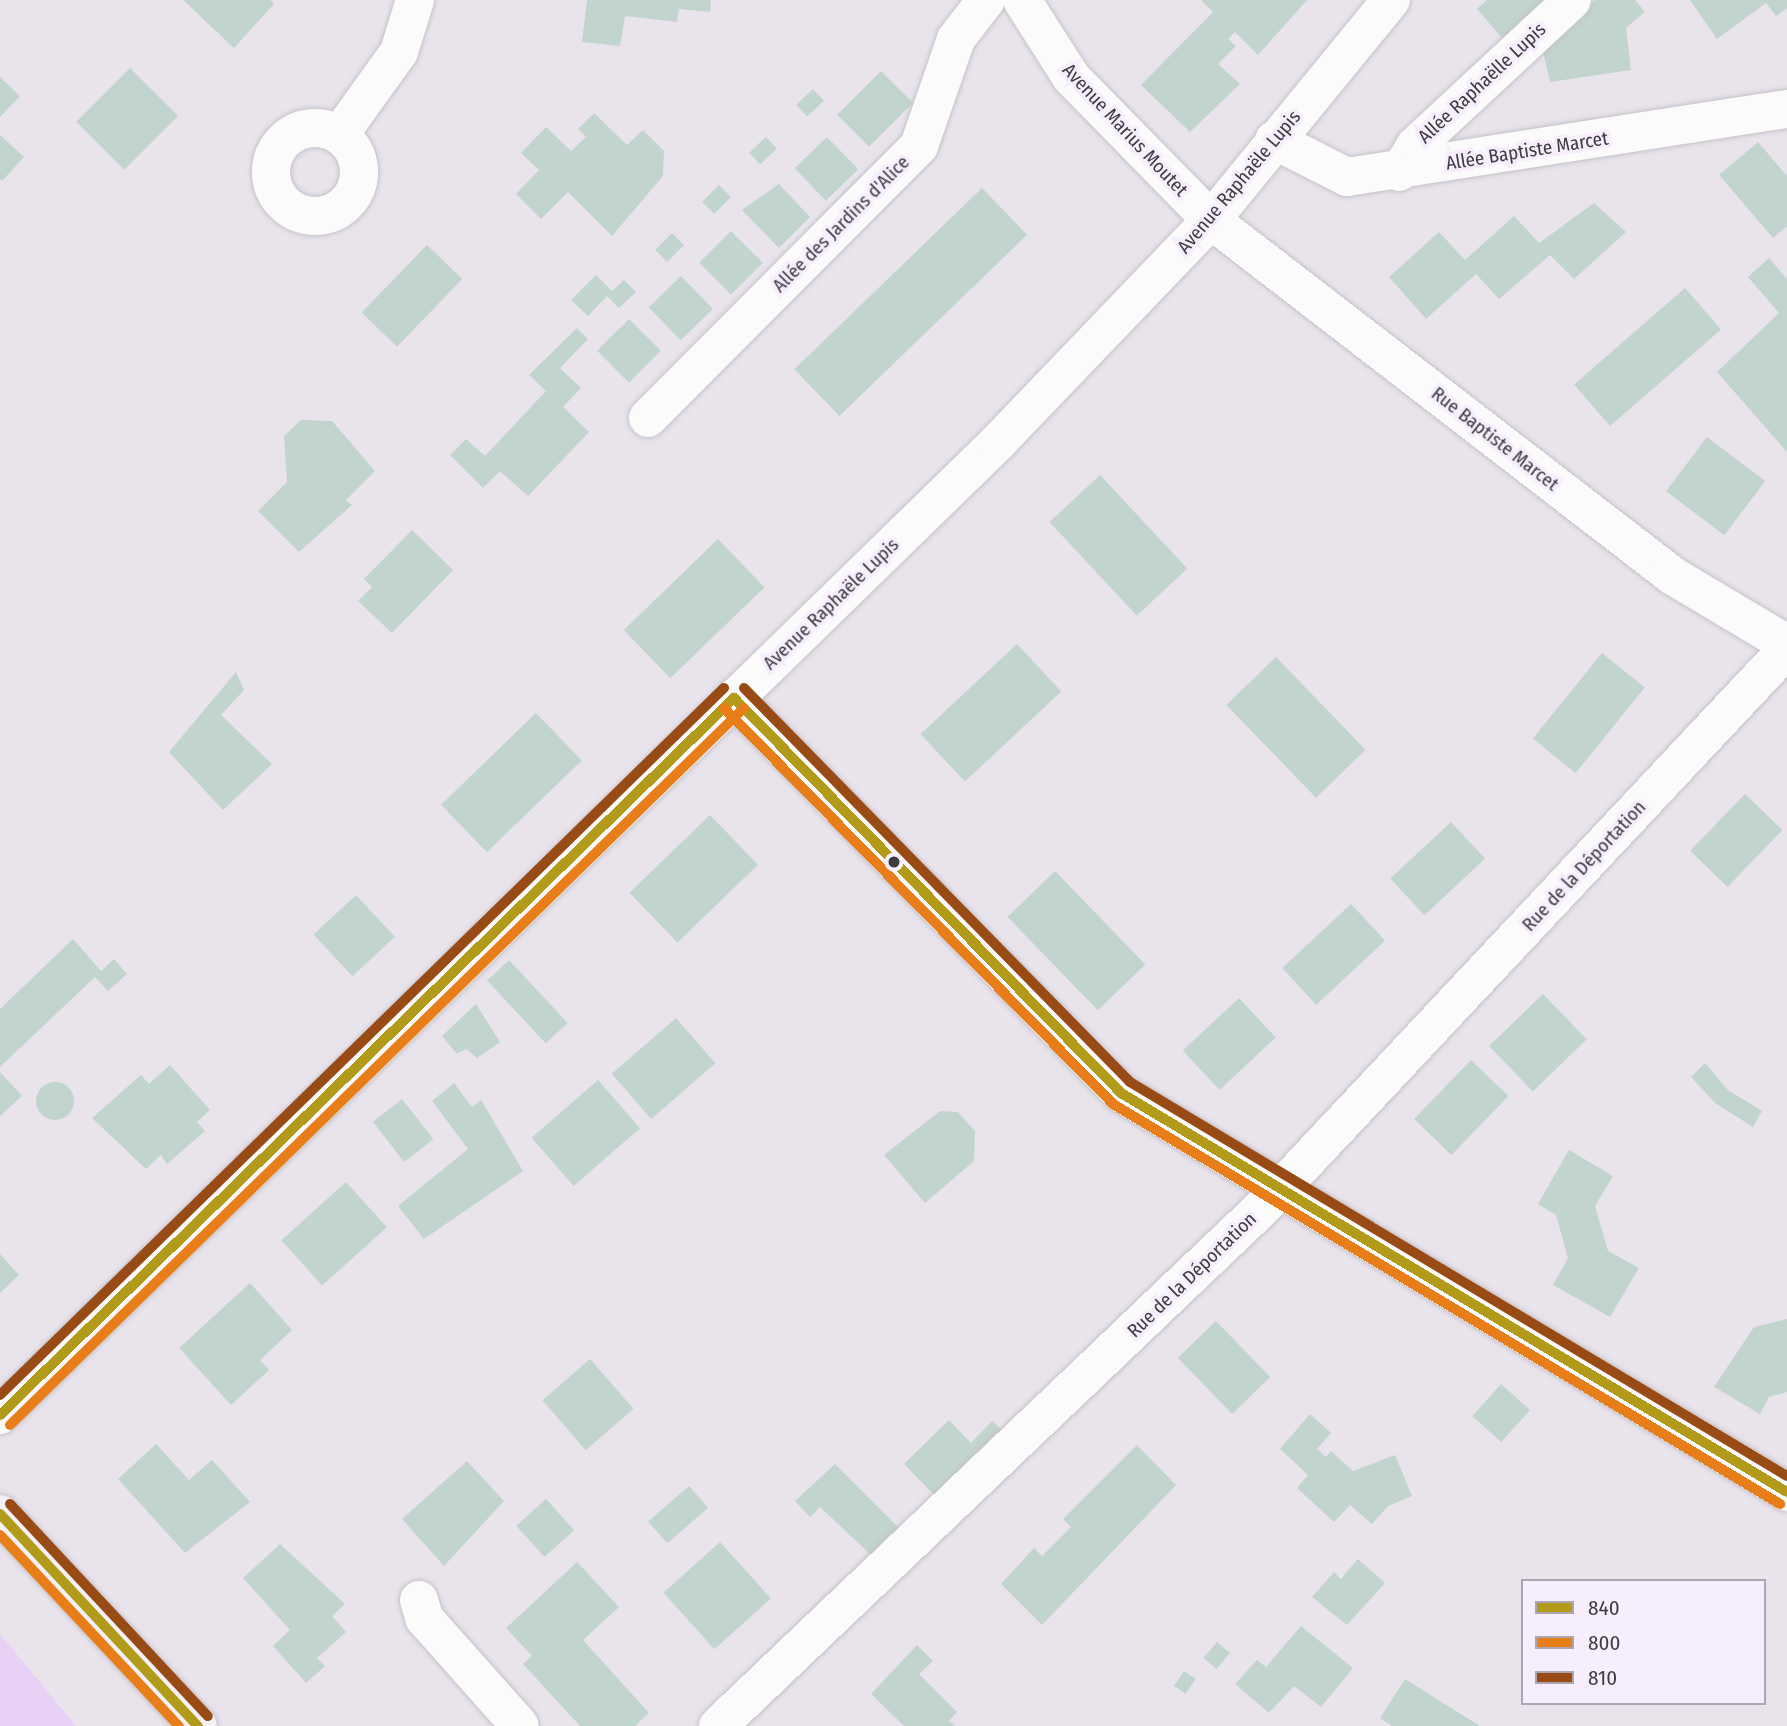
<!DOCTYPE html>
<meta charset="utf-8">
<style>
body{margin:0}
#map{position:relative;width:1787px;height:1726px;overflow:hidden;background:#e9e4ec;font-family:"Fira Sans Condensed",sans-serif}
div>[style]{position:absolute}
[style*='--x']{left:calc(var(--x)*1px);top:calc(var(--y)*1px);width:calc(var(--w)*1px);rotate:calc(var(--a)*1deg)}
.green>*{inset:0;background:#e7d1f5}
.building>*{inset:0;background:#c1d4cd;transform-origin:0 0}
.round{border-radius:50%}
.roads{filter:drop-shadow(0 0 2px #c6c2c8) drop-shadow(0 0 2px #c6c2c8)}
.minor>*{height:38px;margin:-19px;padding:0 19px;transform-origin:19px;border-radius:19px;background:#fcfbfc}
.minor>.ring{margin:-19px;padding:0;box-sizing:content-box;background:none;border:38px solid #fcfbfc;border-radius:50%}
.major>*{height:38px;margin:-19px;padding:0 19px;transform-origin:19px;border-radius:19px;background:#f4f1f6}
.bus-1>*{height:10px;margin:-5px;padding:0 5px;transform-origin:5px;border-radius:5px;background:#b29b1b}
.bus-2>*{height:10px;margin:-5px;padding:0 5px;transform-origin:5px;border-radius:5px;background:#e77e1a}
.bus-3>*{height:10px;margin:-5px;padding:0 5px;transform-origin:5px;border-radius:5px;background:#994b16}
.dots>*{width:19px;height:19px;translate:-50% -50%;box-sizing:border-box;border:4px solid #f7eefd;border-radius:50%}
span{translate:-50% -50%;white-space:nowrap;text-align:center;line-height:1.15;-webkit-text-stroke:7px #f7eefd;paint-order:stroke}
.street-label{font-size:19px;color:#3e3b41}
.legend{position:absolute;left:1521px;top:1579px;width:245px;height:126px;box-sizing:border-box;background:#f7eefd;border:2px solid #ada6b2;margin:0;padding:9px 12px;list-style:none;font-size:21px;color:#3e3b41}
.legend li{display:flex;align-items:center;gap:14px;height:35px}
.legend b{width:35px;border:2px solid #ada6b2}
</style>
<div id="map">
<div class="green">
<i style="clip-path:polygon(0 1634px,76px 1726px,0 1726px)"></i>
</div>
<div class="building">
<i style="clip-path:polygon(183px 0,271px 0,274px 4px,234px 48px)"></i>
<i style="clip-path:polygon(587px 0,711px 0,710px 12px,679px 9px,677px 22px,625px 16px,620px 46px,582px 42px)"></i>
<i style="clip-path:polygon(1201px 0,1307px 0,1258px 55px,1235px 32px,1228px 39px,1236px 46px,1218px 64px,1240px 84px,1190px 132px,1141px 85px,1213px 12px)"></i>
<i style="clip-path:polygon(1487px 0,1548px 0,1508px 45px,1477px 9px)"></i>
<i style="clip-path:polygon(1595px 0,1635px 0,1645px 12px,1626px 28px,1631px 70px,1550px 82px,1542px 47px)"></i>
<i style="clip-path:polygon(1690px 0,1787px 0,1787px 8px,1776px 16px,1766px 3px,1717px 39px)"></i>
<i style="left:130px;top:68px;width:68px;height:76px;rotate:45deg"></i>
<i style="left:881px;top:71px;width:45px;height:62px;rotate:45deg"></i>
<i style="clip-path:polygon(0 77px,20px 96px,0 117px)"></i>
<i style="left:813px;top:89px;width:16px;height:23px;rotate:47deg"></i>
<i style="clip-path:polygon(594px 113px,627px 145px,643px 130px,664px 151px,663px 176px,612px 236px,568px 192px,541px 219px,516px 194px,539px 170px,521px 153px,546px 127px,571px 151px,586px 137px,578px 129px)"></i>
<i style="clip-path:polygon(0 135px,24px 157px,2px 181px,0 179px)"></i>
<i style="left:766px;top:137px;width:16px;height:23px;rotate:47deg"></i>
<i style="left:827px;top:137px;width:45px;height:45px;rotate:46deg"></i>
<i style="clip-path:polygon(1758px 142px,1787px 176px,1787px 226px,1773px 238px,1719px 175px)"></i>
<i style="clip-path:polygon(779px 184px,810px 217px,779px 248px,742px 210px)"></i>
<i style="left:719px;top:185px;width:17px;height:24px;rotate:45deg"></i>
<i style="left:982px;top:188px;width:65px;height:261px;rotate:46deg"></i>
<i style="clip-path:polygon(1594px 203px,1626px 232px,1574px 279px,1550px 255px,1499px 299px,1476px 274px,1426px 319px,1389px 277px,1439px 232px,1465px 260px,1514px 216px,1539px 243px)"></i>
<i style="left:731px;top:231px;width:45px;height:45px;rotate:45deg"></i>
<i style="left:672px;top:233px;width:17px;height:24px;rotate:45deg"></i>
<i style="left:427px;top:245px;width:49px;height:94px;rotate:44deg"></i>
<i style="clip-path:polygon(1769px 258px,1787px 279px,1787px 452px,1717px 372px,1779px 313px,1748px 277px)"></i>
<i style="clip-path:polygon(596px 275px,612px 291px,624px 280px,636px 292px,619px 308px,607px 296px,588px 316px,571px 300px)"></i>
<i style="left:681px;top:276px;width:46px;height:45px;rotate:46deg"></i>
<i style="left:1685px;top:288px;width:55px;height:147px;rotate:49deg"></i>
<i style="left:629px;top:319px;width:45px;height:45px;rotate:45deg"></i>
<i style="clip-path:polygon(577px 328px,588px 339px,560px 368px,581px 388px,563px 407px,589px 432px,528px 496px,500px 471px,483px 488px,450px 455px,466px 439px,485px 456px,546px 391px,529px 375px)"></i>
<i style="clip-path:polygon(301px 420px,332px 421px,375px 471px,346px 500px,352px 505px,299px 552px,258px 511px,287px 482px,284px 436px)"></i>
<i style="left:1707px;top:437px;width:73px;height:68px;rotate:37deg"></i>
<i style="left:1100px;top:475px;width:128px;height:69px;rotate:47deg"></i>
<i style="clip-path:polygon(412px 530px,453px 570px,392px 633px,358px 601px,372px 587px,364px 579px)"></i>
<i style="left:718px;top:539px;width:67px;height:131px;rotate:46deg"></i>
<i style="left:1017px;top:644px;width:65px;height:132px;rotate:47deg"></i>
<i style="left:1602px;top:653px;width:55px;height:110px;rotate:39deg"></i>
<i style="left:1276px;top:657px;width:129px;height:69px;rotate:46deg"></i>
<i style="clip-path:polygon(236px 672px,244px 690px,221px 715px,272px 764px,223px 810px,169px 752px)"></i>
<i style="left:536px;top:713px;width:66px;height:132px;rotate:46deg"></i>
<i style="left:1745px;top:794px;width:52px;height:79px;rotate:44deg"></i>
<i style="left:710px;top:815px;width:69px;height:112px;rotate:46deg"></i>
<i style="left:1451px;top:822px;width:50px;height:83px;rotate:47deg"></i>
<i style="left:1055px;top:871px;width:130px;height:66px;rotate:46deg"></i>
<i style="left:356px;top:895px;width:57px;height:58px;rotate:47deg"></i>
<i style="left:1351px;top:904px;width:50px;height:94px;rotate:47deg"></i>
<i style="clip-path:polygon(73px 939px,101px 971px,114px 959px,127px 974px,108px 991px,95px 977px,0 1067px,0 1009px)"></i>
<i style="left:509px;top:960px;width:86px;height:30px;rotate:47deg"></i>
<i style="left:1543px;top:994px;width:63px;height:75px;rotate:46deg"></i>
<i style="left:1239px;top:998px;width:54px;height:77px;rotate:47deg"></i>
<i style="clip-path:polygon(476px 1004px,500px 1042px,477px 1058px,466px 1049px,457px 1054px,442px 1036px)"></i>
<i style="left:676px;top:1018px;width:60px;height:85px;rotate:49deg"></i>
<i style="left:1471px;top:1060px;width:52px;height:82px;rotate:44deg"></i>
<i style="clip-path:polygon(1705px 1063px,1728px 1090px,1762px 1111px,1753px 1127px,1715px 1103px,1691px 1077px)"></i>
<i style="clip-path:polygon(170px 1065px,210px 1110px,197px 1122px,205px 1131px,167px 1164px,161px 1155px,146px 1169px,92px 1118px,141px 1075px,149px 1084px)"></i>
<i style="clip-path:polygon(0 1072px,22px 1096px,0 1116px)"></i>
<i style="left:598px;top:1080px;width:64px;height:88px;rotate:49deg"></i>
<i class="round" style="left:36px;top:1082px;width:38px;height:38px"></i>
<i style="clip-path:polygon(454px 1083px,472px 1107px,481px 1100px,523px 1171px,424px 1239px,398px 1206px,468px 1149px,432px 1101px)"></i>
<i style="left:402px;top:1099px;width:51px;height:37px;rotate:52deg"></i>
<i style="clip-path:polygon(940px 1111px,958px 1112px,975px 1131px,974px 1161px,925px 1203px,884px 1155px)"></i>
<i style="clip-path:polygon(1569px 1150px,1613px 1176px,1595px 1206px,1608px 1251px,1639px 1268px,1610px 1317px,1553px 1285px,1568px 1258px,1556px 1215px,1538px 1204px)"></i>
<i style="left:346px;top:1182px;width:61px;height:87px;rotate:48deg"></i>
<i style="clip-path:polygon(0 1254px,19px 1275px,0 1293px)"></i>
<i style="clip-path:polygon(250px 1283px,292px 1330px,260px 1360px,269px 1370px,231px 1405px,179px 1348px)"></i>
<i style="clip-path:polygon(1787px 1319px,1787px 1392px,1769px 1397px,1760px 1414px,1714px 1387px,1754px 1327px)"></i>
<i style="left:1216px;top:1321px;width:78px;height:53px;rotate:46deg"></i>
<i style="left:590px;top:1359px;width:66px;height:63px;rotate:49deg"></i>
<i style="left:1501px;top:1384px;width:39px;height:43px;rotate:42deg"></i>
<i style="clip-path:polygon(1310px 1414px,1331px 1433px,1317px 1449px,1326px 1457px,1331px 1451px,1353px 1471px,1395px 1455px,1412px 1496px,1388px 1506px,1372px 1524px,1350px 1505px,1334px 1522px,1297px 1488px,1308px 1475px,1280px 1449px)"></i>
<i style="clip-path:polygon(949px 1420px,971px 1443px,992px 1421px,1002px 1430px,934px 1495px,904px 1464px)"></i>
<i style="clip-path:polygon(156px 1444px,189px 1480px,212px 1460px,250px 1502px,185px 1553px,118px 1479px)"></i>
<i style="clip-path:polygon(1137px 1445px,1176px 1485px,1042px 1625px,1001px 1584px,1034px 1548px,1042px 1556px,1071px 1527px,1063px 1519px)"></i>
<i style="clip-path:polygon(467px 1461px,504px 1501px,444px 1566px,402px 1519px)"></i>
<i style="clip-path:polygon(835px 1464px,900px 1529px,872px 1556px,820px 1507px,810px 1517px,795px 1501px)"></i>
<i style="left:689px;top:1486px;width:29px;height:54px;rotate:49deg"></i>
<i style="left:546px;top:1499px;width:42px;height:40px;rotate:48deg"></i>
<i style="left:720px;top:1542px;width:76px;height:76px;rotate:48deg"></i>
<i style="clip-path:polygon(280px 1544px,345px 1604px,332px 1616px,346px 1632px,317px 1658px,325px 1666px,306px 1683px,273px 1646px,290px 1630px,243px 1578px)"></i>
<i style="clip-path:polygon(1358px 1559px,1385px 1583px,1347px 1625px,1312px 1597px,1334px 1572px,1341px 1579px)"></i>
<i style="clip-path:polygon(577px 1562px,619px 1607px,583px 1640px,649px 1713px,635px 1726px,580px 1726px,523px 1664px,532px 1656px,506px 1628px)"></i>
<i style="clip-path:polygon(1301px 1626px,1353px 1668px,1321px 1707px,1294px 1686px,1269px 1713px,1235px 1684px,1257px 1660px,1266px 1667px)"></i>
<i style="left:1217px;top:1642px;width:17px;height:21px;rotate:40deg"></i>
<i style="clip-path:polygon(917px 1645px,933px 1661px,919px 1674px,957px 1712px,949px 1721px,955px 1726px,904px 1726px,871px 1694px)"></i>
<i style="left:1184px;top:1671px;width:14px;height:18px;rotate:34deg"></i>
<i style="clip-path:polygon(1405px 1679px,1480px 1726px,1392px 1726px,1380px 1718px)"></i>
</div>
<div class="roads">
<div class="minor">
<i style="--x:1022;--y:0;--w:91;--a:57.5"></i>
<i style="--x:1071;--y:77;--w:200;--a:45.6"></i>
<i style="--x:1211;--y:220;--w:583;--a:37.62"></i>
<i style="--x:1673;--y:576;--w:133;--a:30.8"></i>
<i class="ring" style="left:271px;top:128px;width:50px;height:50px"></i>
<i style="--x:340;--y:134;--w:101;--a:-54.3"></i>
<i style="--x:399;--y:52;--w:54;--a:-72.9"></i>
<i style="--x:1274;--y:140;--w:82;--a:26.9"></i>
<i style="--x:1347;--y:177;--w:445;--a:-8.8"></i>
<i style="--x:1399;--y:172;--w:31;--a:-58"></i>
<i style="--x:1415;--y:146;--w:214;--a:-42.9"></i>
<i style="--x:648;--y:418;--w:384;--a:-45.1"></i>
<i style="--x:919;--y:146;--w:113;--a:-70.9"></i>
<i style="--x:956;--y:39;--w:49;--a:-52.4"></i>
<i style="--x:734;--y:698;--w:553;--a:45.59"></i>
<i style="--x:1121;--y:1093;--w:776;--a:30.93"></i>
<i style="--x:0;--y:1415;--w:1397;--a:-44.27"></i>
<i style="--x:1000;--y:440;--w:305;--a:-46.2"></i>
<i style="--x:1211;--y:220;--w:284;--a:-50.7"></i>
<i style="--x:419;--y:1600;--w:19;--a:74"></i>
<i style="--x:424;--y:1618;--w:144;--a:48.4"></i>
<i style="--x:718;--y:1726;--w:758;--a:-43.61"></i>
<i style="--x:1267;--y:1203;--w:760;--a:-46.81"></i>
</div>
<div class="major">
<i style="--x:0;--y:1514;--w:290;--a:47"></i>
</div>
</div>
<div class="bus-1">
<i style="--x:734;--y:698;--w:553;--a:45.59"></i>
<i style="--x:1121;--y:1093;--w:776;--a:30.93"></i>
<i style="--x:0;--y:1415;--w:1026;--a:-44.33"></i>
<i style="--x:0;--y:1514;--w:290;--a:47"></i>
</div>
<div class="bus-2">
<i style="--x:724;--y:708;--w:555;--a:45.51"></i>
<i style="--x:1113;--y:1104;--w:778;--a:30.95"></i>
<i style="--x:10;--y:1425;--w:1026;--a:-44.33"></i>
<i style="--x:0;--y:1535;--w:262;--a:46.9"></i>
</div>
<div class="bus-3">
<i style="--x:744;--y:688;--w:552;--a:45.59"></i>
<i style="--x:1130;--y:1082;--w:766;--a:30.95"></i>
<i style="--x:0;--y:1395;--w:1012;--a:-44.32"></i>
<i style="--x:10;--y:1504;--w:290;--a:47"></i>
</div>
<div class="dots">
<i style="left:894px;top:862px;background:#3e3b41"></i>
</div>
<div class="street-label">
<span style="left:1482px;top:83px;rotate:-43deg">Allée Raphaëlle Lupis</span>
<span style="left:1125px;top:130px;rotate:47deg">Avenue Marius Moutet</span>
<span style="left:1527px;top:151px;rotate:-9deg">Allée Baptiste Marcet</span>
<span style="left:1239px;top:182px;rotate:-50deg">Avenue Raphaële Lupis</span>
<span style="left:841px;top:224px;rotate:-45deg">Allée des Jardins d'Alice</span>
<span style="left:1495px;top:439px;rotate:38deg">Rue Baptiste Marcet</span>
<span style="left:831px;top:604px;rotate:-44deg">Avenue Raphaële Lupis</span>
<span style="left:1584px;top:866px;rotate:-47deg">Rue de la Déportation</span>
<span style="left:1192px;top:1275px;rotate:-44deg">Rue de la Déportation</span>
</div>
<ul class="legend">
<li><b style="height:9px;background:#b29b1b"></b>840</li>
<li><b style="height:9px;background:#e77e1a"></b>800</li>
<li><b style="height:9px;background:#994b16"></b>810</li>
</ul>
</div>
